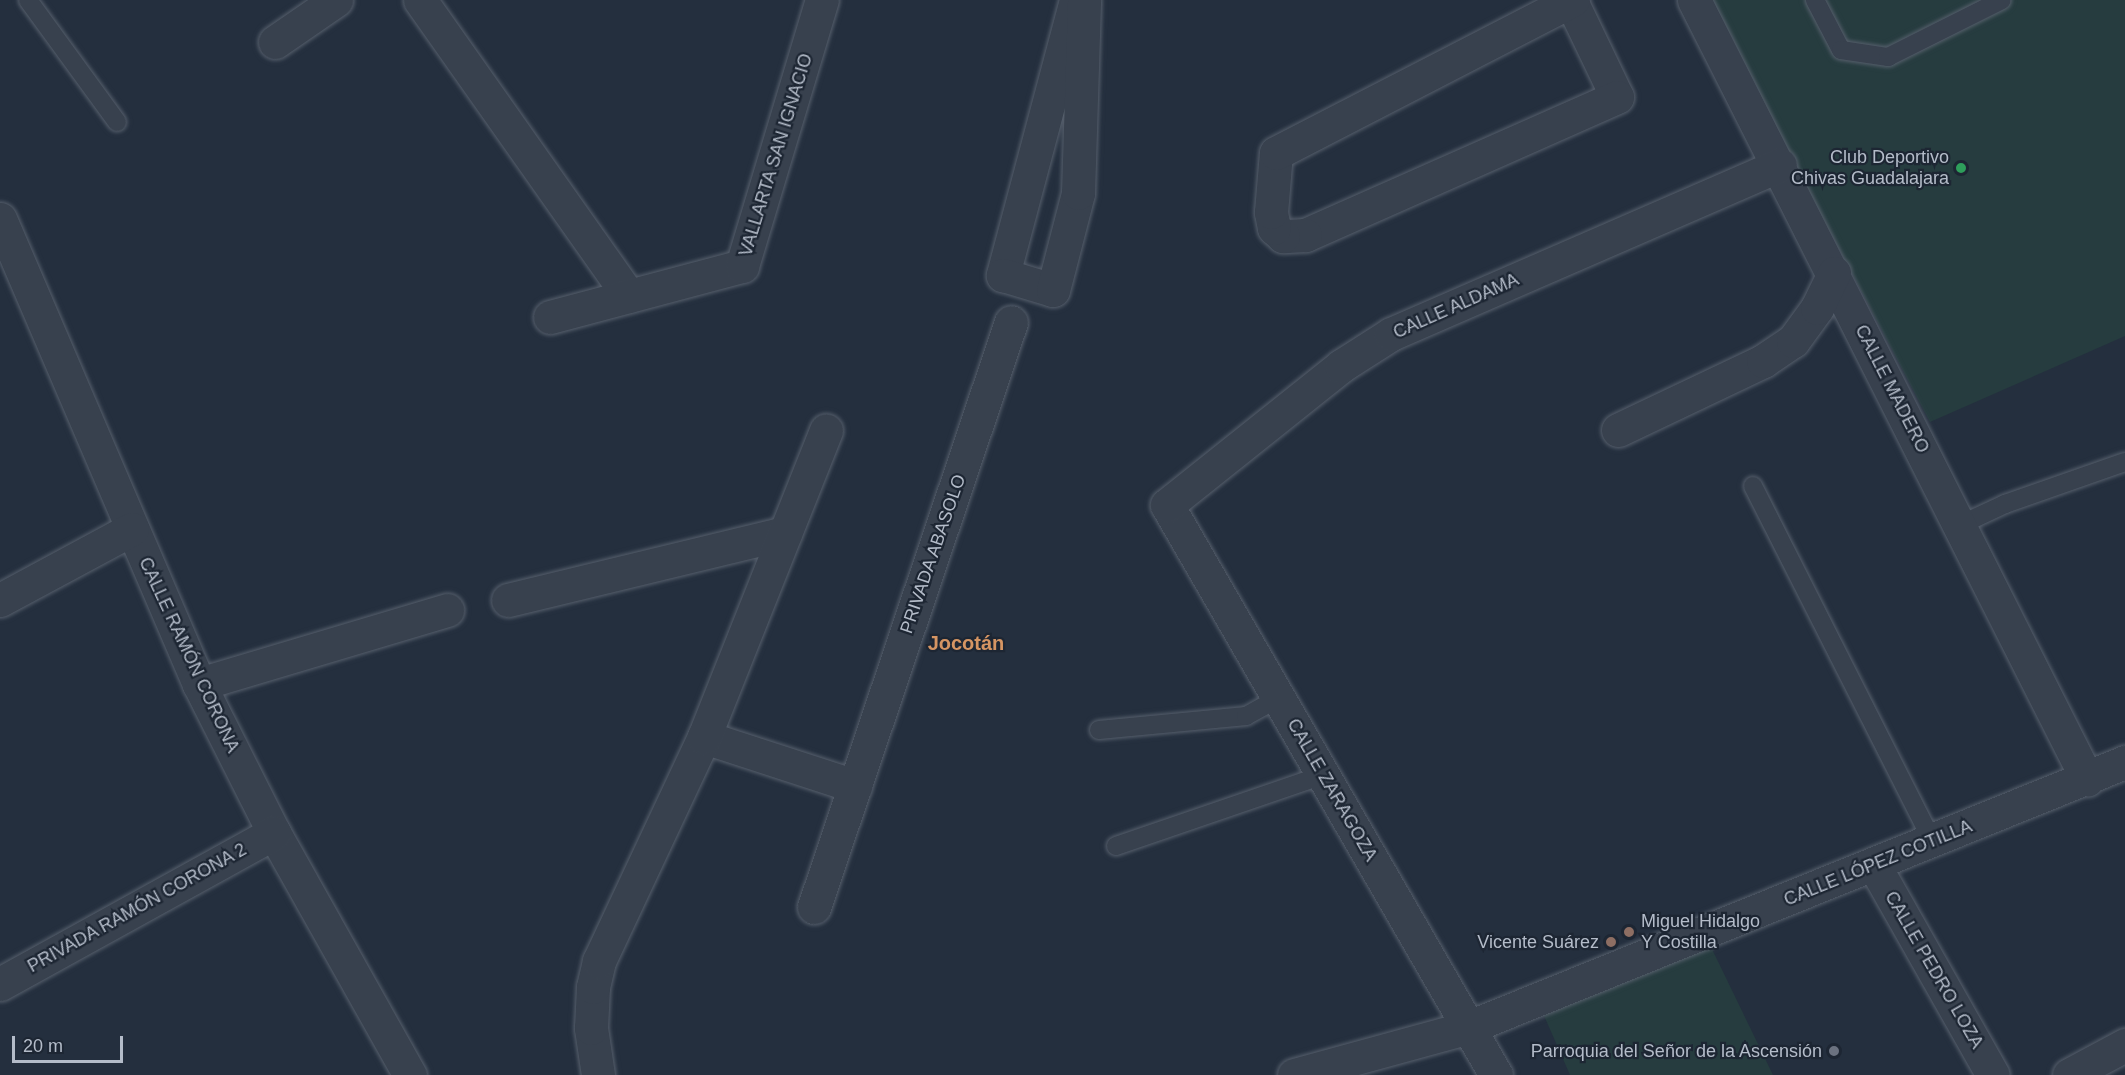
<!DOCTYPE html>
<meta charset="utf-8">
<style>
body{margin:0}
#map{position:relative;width:2125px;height:1075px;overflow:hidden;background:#242f3e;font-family:Arial,sans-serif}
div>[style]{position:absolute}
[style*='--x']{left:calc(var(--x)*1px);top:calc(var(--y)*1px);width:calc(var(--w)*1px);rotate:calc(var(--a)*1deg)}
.green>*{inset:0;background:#263c3f}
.roads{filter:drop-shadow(0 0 2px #565f6c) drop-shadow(0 0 2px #565f6c)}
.lane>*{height:18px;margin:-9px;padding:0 9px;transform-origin:9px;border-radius:9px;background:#38414e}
.street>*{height:33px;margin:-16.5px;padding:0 16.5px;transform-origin:16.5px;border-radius:16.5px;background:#38414e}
.dots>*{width:16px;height:16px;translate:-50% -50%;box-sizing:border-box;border:3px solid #1d2633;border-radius:50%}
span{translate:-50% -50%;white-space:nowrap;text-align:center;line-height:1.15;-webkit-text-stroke:4.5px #1d2633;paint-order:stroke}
.street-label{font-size:18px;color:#b4bcc9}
.poi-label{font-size:18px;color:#b4bcc9}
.right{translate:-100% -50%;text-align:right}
.left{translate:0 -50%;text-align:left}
.neighbourhood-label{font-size:20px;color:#d59563;font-weight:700}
.scale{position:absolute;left:12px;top:1036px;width:111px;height:27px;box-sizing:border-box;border:3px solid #b4bcc9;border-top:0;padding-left:8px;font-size:18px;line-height:21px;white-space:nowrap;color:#b4bcc9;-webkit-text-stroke:4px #1d2633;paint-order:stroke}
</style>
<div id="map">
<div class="green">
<i style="clip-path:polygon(1708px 0,2125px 0,2125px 336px,1930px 422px)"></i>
<i style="clip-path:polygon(1711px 947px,1773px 1075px,1570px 1075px,1542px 1011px)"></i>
</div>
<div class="roads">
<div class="lane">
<i style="--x:28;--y:0;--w:151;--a:53.9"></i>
<i style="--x:1815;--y:0;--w:56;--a:62.5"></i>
<i style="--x:1841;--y:50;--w:48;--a:8.5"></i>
<i style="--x:1888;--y:57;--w:127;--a:-26.6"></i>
<i style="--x:1753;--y:486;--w:398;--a:63.2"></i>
<i style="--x:1960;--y:525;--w:50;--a:-25"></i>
<i style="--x:2005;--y:504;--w:127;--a:-19.3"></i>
<i style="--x:1099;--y:730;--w:148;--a:-5.4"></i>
<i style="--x:1246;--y:716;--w:23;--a:-29"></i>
<i style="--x:1116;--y:846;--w:219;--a:-18.9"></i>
</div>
<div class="street">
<i style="--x:420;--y:0;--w:362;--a:54.8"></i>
<i style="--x:1076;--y:0;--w:285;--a:104.9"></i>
<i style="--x:1003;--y:275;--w:52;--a:16.7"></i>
<i style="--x:1053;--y:290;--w:100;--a:-75.5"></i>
<i style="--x:1078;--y:193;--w:193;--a:-88.2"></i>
<i style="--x:1694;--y:0;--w:873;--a:63.23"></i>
<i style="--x:1571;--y:1;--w:106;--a:64.4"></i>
<i style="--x:1617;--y:97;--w:341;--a:156.1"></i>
<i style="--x:1305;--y:235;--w:22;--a:177"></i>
<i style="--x:1283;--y:236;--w:12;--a:-138"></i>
<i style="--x:1274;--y:228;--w:16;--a:-101"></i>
<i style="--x:1271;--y:212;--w:59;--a:-85.2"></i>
<i style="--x:1276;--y:153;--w:334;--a:-27.3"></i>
<i style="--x:275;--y:42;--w:74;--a:-34.5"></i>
<i style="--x:0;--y:219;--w:506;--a:66.83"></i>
<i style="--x:199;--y:684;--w:167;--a:63.3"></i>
<i style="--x:274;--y:833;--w:278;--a:60.7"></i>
<i style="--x:550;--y:317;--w:199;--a:-14.9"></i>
<i style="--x:742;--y:266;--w:278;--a:-73.3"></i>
<i style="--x:1618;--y:430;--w:161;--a:-25.4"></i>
<i style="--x:1763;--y:361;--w:36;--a:-34"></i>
<i style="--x:1793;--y:341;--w:41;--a:-54"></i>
<i style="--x:1817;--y:308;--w:39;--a:-64"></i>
<i style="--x:0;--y:600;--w:150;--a:-28.3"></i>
<i style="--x:508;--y:600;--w:285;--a:-13.6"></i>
<i style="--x:199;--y:684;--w:259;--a:-16.6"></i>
<i style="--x:704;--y:737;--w:159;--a:18"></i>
<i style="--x:1874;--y:865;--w:241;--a:60.5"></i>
<i style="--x:814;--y:907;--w:617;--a:-71.39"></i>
<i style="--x:0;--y:984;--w:313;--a:-28.9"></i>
<i style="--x:598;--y:1075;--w:48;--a:-98.5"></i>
<i style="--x:591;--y:1028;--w:41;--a:-87.2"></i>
<i style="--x:593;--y:987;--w:27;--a:-77"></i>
<i style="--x:599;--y:961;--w:247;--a:-64.9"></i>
<i style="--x:704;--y:737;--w:330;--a:-68.3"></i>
<i style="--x:1294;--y:1075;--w:181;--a:-15.3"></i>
<i style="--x:1469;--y:1027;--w:708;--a:-22"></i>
<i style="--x:1496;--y:1075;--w:658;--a:-119.99"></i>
<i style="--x:1167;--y:505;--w:223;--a:-38.6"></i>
<i style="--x:1341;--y:366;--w:59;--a:-32.6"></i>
<i style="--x:1391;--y:334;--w:424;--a:-23.5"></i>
<i style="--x:2069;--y:1075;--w:64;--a:-28.2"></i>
</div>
</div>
<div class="dots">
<i style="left:1961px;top:168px;background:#2e9e5b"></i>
<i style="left:1629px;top:932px;background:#8d6e63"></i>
<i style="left:1611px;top:942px;background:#8d6e63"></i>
<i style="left:1834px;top:1051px;background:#6b7280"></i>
</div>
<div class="street-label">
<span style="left:776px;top:155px;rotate:-73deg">VALLARTA SAN IGNACIO</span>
<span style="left:1456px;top:306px;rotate:-24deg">CALLE ALDAMA</span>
<span style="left:1892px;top:389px;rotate:63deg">CALLE MADERO</span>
<span style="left:933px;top:554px;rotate:-71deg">PRIVADA ABASOLO</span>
<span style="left:189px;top:655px;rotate:65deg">CALLE RAMÓN CORONA</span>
<span style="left:1332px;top:790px;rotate:60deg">CALLE ZARAGOZA</span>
<span style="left:1878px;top:863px;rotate:-22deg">CALLE LÓPEZ COTILLA</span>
<span style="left:137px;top:908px;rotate:-29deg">PRIVADA RAMÓN CORONA 2</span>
<span style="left:1934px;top:970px;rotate:60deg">CALLE PEDRO LOZA</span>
</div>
<div class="poi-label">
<span class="right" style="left:1949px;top:168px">Club Deportivo<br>Chivas Guadalajara</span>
<span class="left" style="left:1641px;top:932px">Miguel Hidalgo<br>Y Costilla</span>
<span class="right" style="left:1599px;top:942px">Vicente Suárez</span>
<span class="right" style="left:1822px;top:1051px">Parroquia del Señor de la Ascensión</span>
</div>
<div class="neighbourhood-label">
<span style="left:966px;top:643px">Jocotán</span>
</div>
<div class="scale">20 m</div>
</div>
